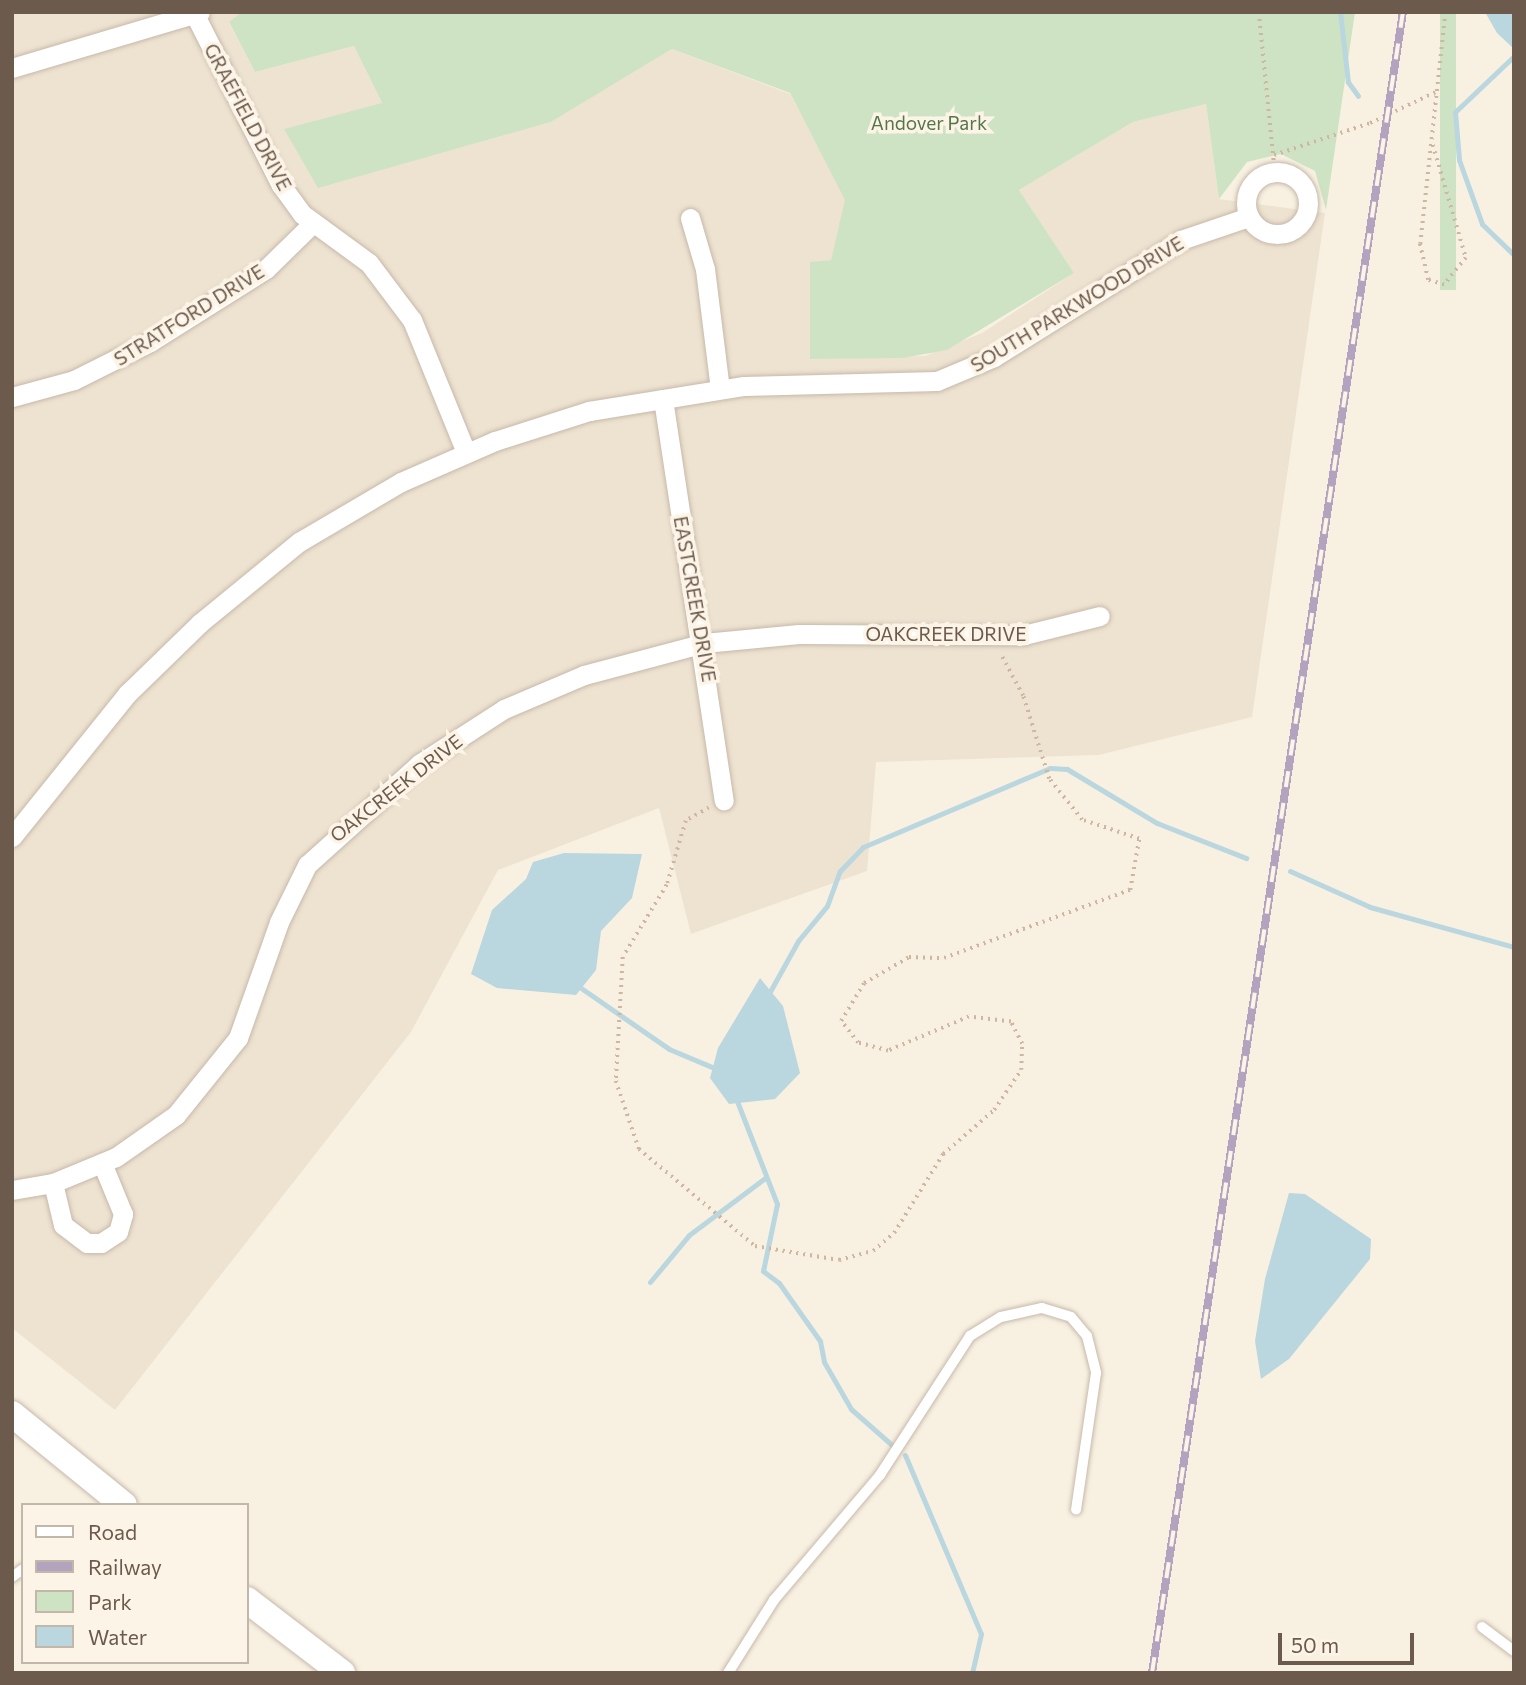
<!DOCTYPE html>
<style>
body{margin:0}
#map{position:relative;width:1526px;height:1685px;overflow:hidden;background:#f8f1e2;font-family:Commissioner,sans-serif}
div>[style]{position:absolute}
[style*='--x']{left:calc(var(--x)*1px);top:calc(var(--y)*1px);width:calc(var(--w)*1px);rotate:calc(var(--a)*1deg)}
.residential>*{inset:0;background:#eee3d1}
.green>*{inset:0;background:#cee3c3;transform-origin:0 0}
.water>*{inset:0;background:#bad6de}
.stream>*{height:5px;margin:-2.5px;padding:0 2.5px;transform-origin:2.5px;border-radius:2.5px;background:#bad6de}
.path>*{height:3.5px;margin-top:-1.75px;transform-origin:0;background:repeating-linear-gradient(90deg,#ceb6a1 0 2px,transparent 0 7px)}
.roads{filter:drop-shadow(0 0 2px #c7b9ab) drop-shadow(0 0 2px #c7b9ab)}
.lane>*{height:10px;margin:-5px;padding:0 5px;transform-origin:5px;border-radius:5px;background:#fff}
.street>*{height:19px;margin:-9.5px;padding:0 9.5px;transform-origin:9.5px;border-radius:9.5px;background:#fff}
.street>.ring{margin:-9.5px;padding:0;box-sizing:content-box;background:none;border:19px solid #fff;border-radius:50%}
.secondary>*{height:26px;margin:-13px;padding:0 13px;transform-origin:13px;border-radius:13px;background:#fff}
.rail>*{height:8px;margin-top:-4px;transform-origin:0;background:repeating-linear-gradient(90deg,#fcf5e7 0 16px,#b4a3bf 0 32px);box-sizing:border-box;border-block:2px solid #b4a3bf}
span{translate:-50% -50%;white-space:nowrap;text-align:center;line-height:1.15;-webkit-text-stroke:7px #fcf5e7;paint-order:stroke}
.street-label{font-size:19px;color:#6c5a4c}
.park-label{font-size:19px;color:#547649}
.frame{position:absolute;inset:0;border:14px solid #6c5a4c;pointer-events:none}
.legend{position:absolute;left:21px;top:1503px;width:228px;height:161px;box-sizing:border-box;background:#fcf5e7;border:2px solid #c2b7a9;margin:0;padding:9px 12px;list-style:none;font-size:21px;color:#6c5a4c}
.legend li{display:flex;align-items:center;gap:14px;height:35px}
.legend b{width:35px;border:2px solid #c2b7a9}
.scale{position:absolute;left:1278px;top:1633px;width:136px;height:32px;box-sizing:border-box;border:4px solid #6c5a4c;border-top:0;padding-left:9px;font-size:21px;line-height:24px;white-space:nowrap;color:#6c5a4c;-webkit-text-stroke:5px #fcf5e7;paint-order:stroke}
</style>
<div id="map">
<div class="residential">
<i style="clip-path:polygon(12px 12px,242px 12px,229px 23px,255px 72px,354px 46px,382px 103px,319px 187px,551px 122px,672px 49px,790px 94px,846px 200px,831px 260px,810px 263px,810px 359px,925px 356px,982px 333px,1074px 273px,1019px 190px,1133px 122px,1206px 104px,1219px 199px,1325px 213px,1252px 717px,1099px 755px,876px 762px,867px 871px,691px 934px,659px 808px,498px 870px,411px 1032px,115px 1410px,12px 1328px)"></i>
</div>
<div class="green">
<i style="clip-path:polygon(242px 12px,1355px 12px,1326px 210px,1315px 171px,1281px 154px,1247px 162px,1219px 199px,1206px 104px,1133px 122px,1019px 190px,1074px 273px,947px 350px,903px 358px,810px 359px,810px 262px,831px 260px,845px 200px,790px 93px,672px 49px,551px 122px,318px 188px,284px 129px,382px 103px,354px 46px,255px 72px,229px 22px)"></i>
<i style="left:1440px;top:12px;width:16px;height:278px"></i>
</div>
<div class="water">
<i style="clip-path:polygon(1485px 12px,1514px 12px,1514px 49px,1497px 33px)"></i>
<i style="clip-path:polygon(564px 853px,642px 854px,632px 898px,601px 931px,596px 970px,576px 995px,497px 988px,471px 974px,492px 910px,526px 879px,533px 862px)"></i>
<i style="clip-path:polygon(760px 978px,783px 1006px,800px 1073px,775px 1099px,729px 1104px,710px 1078px,718px 1048px)"></i>
<i style="clip-path:polygon(1289px 1193px,1305px 1194px,1371px 1239px,1370px 1259px,1289px 1359px,1261px 1379px,1255px 1341px,1265px 1279px)"></i>
</div>
<div class="stream">
<i style="--x:1340;--y:12;--w:70;--a:83.5"></i>
<i style="--x:1348;--y:82;--w:17;--a:54"></i>
<i style="--x:1514;--y:56;--w:81;--a:136.5"></i>
<i style="--x:1455;--y:112;--w:48;--a:85.2"></i>
<i style="--x:1459;--y:160;--w:68;--a:70.2"></i>
<i style="--x:1482;--y:224;--w:45;--a:44.1"></i>
<i style="--x:1290;--y:871;--w:88;--a:24.2"></i>
<i style="--x:1370;--y:907;--w:149;--a:15.5"></i>
<i style="--x:581;--y:988;--w:107;--a:34.7"></i>
<i style="--x:669;--y:1049;--w:54;--a:22.8"></i>
<i style="--x:767;--y:997;--w:64;--a:-61"></i>
<i style="--x:798;--y:941;--w:45;--a:-50.4"></i>
<i style="--x:827;--y:906;--w:37;--a:-70"></i>
<i style="--x:840;--y:871;--w:33;--a:-46"></i>
<i style="--x:863;--y:847;--w:203;--a:-22.9"></i>
<i style="--x:1050;--y:768;--w:17;--a:3"></i>
<i style="--x:1067;--y:769;--w:105;--a:31"></i>
<i style="--x:1157;--y:823;--w:96;--a:21.5"></i>
<i style="--x:735;--y:1096;--w:116;--a:68.7"></i>
<i style="--x:777;--y:1204;--w:68;--a:101.8"></i>
<i style="--x:763;--y:1271;--w:20;--a:37"></i>
<i style="--x:779;--y:1283;--w:71;--a:54.7"></i>
<i style="--x:820;--y:1341;--w:21;--a:79"></i>
<i style="--x:824;--y:1362;--w:54;--a:60.1"></i>
<i style="--x:851;--y:1409;--w:55;--a:41.3"></i>
<i style="--x:650;--y:1282;--w:61;--a:-50.3"></i>
<i style="--x:689;--y:1235;--w:95;--a:-36.9"></i>
<i style="--x:905;--y:1455;--w:194;--a:67"></i>
<i style="--x:981;--y:1634;--w:40;--a:103"></i>
</div>
<div class="path">
<i style="--x:1259;--y:12;--w:161;--a:84.3"></i>
<i style="--x:1433;--y:145;--w:118;--a:73.7"></i>
<i style="--x:1466;--y:258;--w:35;--a:129"></i>
<i style="--x:1444;--y:285;--w:17;--a:-163"></i>
<i style="--x:1428;--y:280;--w:37;--a:-103"></i>
<i style="--x:1420;--y:244;--w:233;--a:-83.8"></i>
<i style="--x:1274;--y:155;--w:101;--a:-18.4"></i>
<i style="--x:1370;--y:123;--w:75;--a:-25.2"></i>
<i style="--x:709;--y:808;--w:26;--a:151"></i>
<i style="--x:686;--y:821;--w:67;--a:106.5"></i>
<i style="--x:667;--y:885;--w:84;--a:121.4"></i>
<i style="--x:623;--y:957;--w:124;--a:93.2"></i>
<i style="--x:616;--y:1081;--w:72;--a:71.3"></i>
<i style="--x:639;--y:1149;--w:151;--a:39.9"></i>
<i style="--x:755;--y:1246;--w:85;--a:9.5"></i>
<i style="--x:839;--y:1260;--w:35;--a:-15"></i>
<i style="--x:873;--y:1251;--w:28;--a:-41"></i>
<i style="--x:894;--y:1233;--w:93;--a:-58.2"></i>
<i style="--x:943;--y:1154;--w:67;--a:-40.8"></i>
<i style="--x:994;--y:1110;--w:48;--a:-56"></i>
<i style="--x:1021;--y:1070;--w:26;--a:-88"></i>
<i style="--x:1022;--y:1044;--w:25;--a:-117"></i>
<i style="--x:1011;--y:1022;--w:42;--a:-173.2"></i>
<i style="--x:969;--y:1017;--w:88;--a:157.2"></i>
<i style="--x:888;--y:1051;--w:31;--a:-165"></i>
<i style="--x:858;--y:1043;--w:28;--a:-128"></i>
<i style="--x:841;--y:1021;--w:44;--a:-58.8"></i>
<i style="--x:864;--y:983;--w:52;--a:-30"></i>
<i style="--x:909;--y:957;--w:35;--a:2"></i>
<i style="--x:944;--y:958;--w:198;--a:-20.1"></i>
<i style="--x:1130;--y:890;--w:52;--a:-80"></i>
<i style="--x:1139;--y:839;--w:60;--a:-161.6"></i>
<i style="--x:1082;--y:820;--w:53;--a:-128.8"></i>
<i style="--x:1049;--y:779;--w:87;--a:-107.4"></i>
<i style="--x:1023;--y:696;--w:44;--a:-118.3"></i>
</div>
<div class="roads">
<div class="lane">
<i style="--x:12;--y:1577;--w:14;--a:-36"></i>
<i style="--x:1482;--y:1627;--w:40;--a:37"></i>
<i style="--x:728;--y:1673;--w:86;--a:-57.8"></i>
<i style="--x:774;--y:1600;--w:164;--a:-49.7"></i>
<i style="--x:880;--y:1475;--w:166;--a:-57.1"></i>
<i style="--x:970;--y:1336;--w:36;--a:-32"></i>
<i style="--x:1001;--y:1317;--w:42;--a:-12.4"></i>
<i style="--x:1042;--y:1308;--w:30;--a:17"></i>
<i style="--x:1071;--y:1317;--w:25;--a:50"></i>
<i style="--x:1087;--y:1336;--w:38;--a:76"></i>
<i style="--x:1096;--y:1373;--w:138;--a:98.3"></i>
</div>
<div class="street">
<i style="--x:195;--y:15;--w:191;--a:63.2"></i>
<i style="--x:281;--y:185;--w:36;--a:54"></i>
<i style="--x:302;--y:214;--w:83;--a:36.2"></i>
<i style="--x:369;--y:263;--w:71;--a:53"></i>
<i style="--x:412;--y:320;--w:143;--a:67.8"></i>
<i style="--x:12;--y:68;--w:196;--a:-16.6"></i>
<i class="ring" style="left:1246px;top:172px;width:43px;height:43px"></i>
<i style="--x:690;--y:218;--w:53;--a:73.6"></i>
<i style="--x:705;--y:269;--w:121;--a:82.9"></i>
<i style="--x:12;--y:397;--w:64;--a:-15.3"></i>
<i style="--x:74;--y:380;--w:85;--a:-26.6"></i>
<i style="--x:150;--y:342;--w:137;--a:-32.2"></i>
<i style="--x:266;--y:269;--w:66;--a:-44.4"></i>
<i style="--x:663;--y:399;--w:406;--a:81.4"></i>
<i style="--x:12;--y:837;--w:184;--a:-51.2"></i>
<i style="--x:127;--y:694;--w:102;--a:-44.2"></i>
<i style="--x:200;--y:623;--w:128;--a:-39.3"></i>
<i style="--x:299;--y:542;--w:118;--a:-30.5"></i>
<i style="--x:401;--y:482;--w:103;--a:-23.6"></i>
<i style="--x:495;--y:441;--w:99;--a:-17.7"></i>
<i style="--x:589;--y:411;--w:157;--a:-9.2"></i>
<i style="--x:744;--y:386;--w:193;--a:-1.5"></i>
<i style="--x:937;--y:381;--w:62;--a:-22.8"></i>
<i style="--x:994;--y:357;--w:221;--a:-32"></i>
<i style="--x:1181;--y:240;--w:72;--a:-18.7"></i>
<i style="--x:53;--y:1183;--w:43;--a:76.6"></i>
<i style="--x:63;--y:1225;--w:30;--a:37"></i>
<i style="--x:87;--y:1243;--w:14;--a:0"></i>
<i style="--x:101;--y:1243;--w:20;--a:-33"></i>
<i style="--x:118;--y:1232;--w:19;--a:-74"></i>
<i style="--x:123;--y:1214;--w:55;--a:-112.4"></i>
<i style="--x:12;--y:1190;--w:42;--a:-9.7"></i>
<i style="--x:53;--y:1183;--w:68;--a:-22.4"></i>
<i style="--x:116;--y:1157;--w:73;--a:-35"></i>
<i style="--x:176;--y:1115;--w:99;--a:-51.2"></i>
<i style="--x:238;--y:1038;--w:123;--a:-70.5"></i>
<i style="--x:279;--y:922;--w:64;--a:-63.8"></i>
<i style="--x:307;--y:865;--w:151;--a:-42"></i>
<i style="--x:419;--y:764;--w:101;--a:-32.9"></i>
<i style="--x:504;--y:709;--w:87;--a:-23"></i>
<i style="--x:584;--y:675;--w:124;--a:-14.9"></i>
<i style="--x:704;--y:643;--w:95;--a:-5.4"></i>
<i style="--x:799;--y:634;--w:225;--a:0.3"></i>
<i style="--x:1024;--y:635;--w:78;--a:-14"></i>
</div>
<div class="secondary">
<i style="--x:12;--y:1414;--w:144;--a:39.1"></i>
<i style="--x:247;--y:1600;--w:120;--a:37.5"></i>
</div>
</div>
<div class="rail">
<i style="--x:1152;--y:1673;--w:1680;--a:-81.41"></i>
</div>
<div class="street-label">
<span style="left:248px;top:117px;rotate:62deg">GRAEFIELD DRIVE</span>
<span style="left:1077px;top:304px;rotate:-31deg">SOUTH PARKWOOD DRIVE</span>
<span style="left:189px;top:315px;rotate:-32deg">STRATFORD DRIVE</span>
<span style="left:695px;top:599px;rotate:80deg">EASTCREEK DRIVE</span>
<span style="left:946px;top:634px">OAKCREEK DRIVE</span>
<span style="left:396px;top:788px;rotate:-38deg">OAKCREEK DRIVE</span>
</div>
<div class="park-label">
<span style="left:929px;top:123px">Andover Park</span>
</div>
<div class="frame"></div>
<ul class="legend">
<li><b style="height:9px;background:#fff"></b>Road</li>
<li><b style="height:9px;background:#b4a3bf"></b>Railway</li>
<li><b style="height:19px;background:#cee3c3"></b>Park</li>
<li><b style="height:19px;background:#bad6de"></b>Water</li>
</ul>
<div class="scale">50 m</div>
</div>
